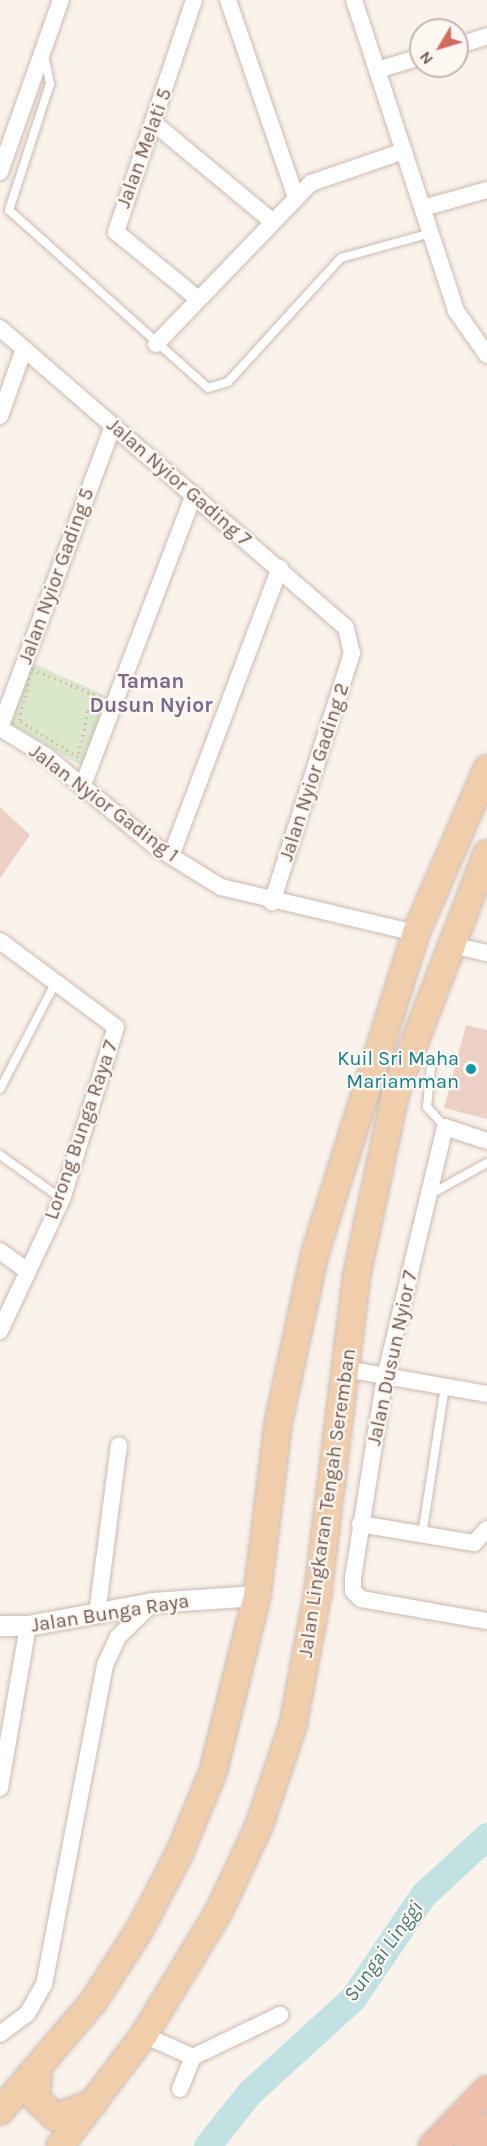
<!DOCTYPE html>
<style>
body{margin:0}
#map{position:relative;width:487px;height:2146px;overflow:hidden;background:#faf3eb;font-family:Karla,sans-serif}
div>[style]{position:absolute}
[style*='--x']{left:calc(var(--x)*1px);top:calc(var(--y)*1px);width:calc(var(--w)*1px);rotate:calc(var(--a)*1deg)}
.green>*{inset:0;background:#dae7cb}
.river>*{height:27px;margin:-13.5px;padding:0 13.5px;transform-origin:13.5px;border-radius:13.5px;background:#c2e1e2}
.building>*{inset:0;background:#ecd0c6}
.path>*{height:3px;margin-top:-1.5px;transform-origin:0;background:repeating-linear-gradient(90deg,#d2b4a9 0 1.5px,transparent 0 6px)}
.roads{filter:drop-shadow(0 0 2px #ccbab2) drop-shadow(0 0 2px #ccbab2)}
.service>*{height:8px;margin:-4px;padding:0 4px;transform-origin:4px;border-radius:4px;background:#fff}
.minor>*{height:16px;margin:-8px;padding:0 8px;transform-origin:8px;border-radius:8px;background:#fff}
.tertiary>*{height:20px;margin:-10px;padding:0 10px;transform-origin:10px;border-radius:10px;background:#fff}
.primary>*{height:26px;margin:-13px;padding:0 13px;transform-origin:13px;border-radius:13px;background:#f0ceac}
.trunk>*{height:27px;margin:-13.5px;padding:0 13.5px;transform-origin:13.5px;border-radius:13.5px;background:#eec0ab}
.dots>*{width:16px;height:16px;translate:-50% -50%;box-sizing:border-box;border:3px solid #fdf7f1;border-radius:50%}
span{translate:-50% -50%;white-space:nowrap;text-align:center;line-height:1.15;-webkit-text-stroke:4.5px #fdf7f1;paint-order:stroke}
.street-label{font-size:20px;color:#735951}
.culture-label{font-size:20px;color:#0d838f}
.right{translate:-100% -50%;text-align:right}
.neighbourhood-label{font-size:21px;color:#7d698e;font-weight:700}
.water-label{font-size:21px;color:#4a7a7c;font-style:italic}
.north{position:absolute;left:409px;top:18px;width:60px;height:60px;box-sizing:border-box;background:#fdf7f1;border:2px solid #c6b8b1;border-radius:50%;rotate:232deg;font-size:16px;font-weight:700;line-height:24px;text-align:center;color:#735951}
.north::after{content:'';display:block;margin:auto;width:21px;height:27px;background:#d46b60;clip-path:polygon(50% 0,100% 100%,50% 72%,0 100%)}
</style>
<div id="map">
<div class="green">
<i style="clip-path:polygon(30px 662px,109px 697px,83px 767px,7px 721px)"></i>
</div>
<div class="river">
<i style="--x:207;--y:2146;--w:68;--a:-51.6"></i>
<i style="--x:249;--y:2093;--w:141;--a:-42.4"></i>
<i style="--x:353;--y:1998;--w:125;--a:-55.8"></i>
<i style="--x:423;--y:1895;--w:87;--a:-42.7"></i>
</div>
<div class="building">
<i style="clip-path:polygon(0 807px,30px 835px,0 878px)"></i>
<i style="clip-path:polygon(466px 1025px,487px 1030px,487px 1119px,444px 1108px)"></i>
</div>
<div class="path">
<i style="--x:32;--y:669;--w:74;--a:22.1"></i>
<i style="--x:101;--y:697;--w:19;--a:133"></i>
<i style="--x:88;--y:711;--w:47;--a:102.3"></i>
<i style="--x:78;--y:757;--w:70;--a:-147.9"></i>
<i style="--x:19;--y:720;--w:53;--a:-75.7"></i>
</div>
<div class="roads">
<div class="service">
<i style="--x:44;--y:55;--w:30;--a:78"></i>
<i style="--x:50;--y:84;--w:133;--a:108"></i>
<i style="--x:9;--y:210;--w:267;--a:41.8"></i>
<i style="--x:208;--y:388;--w:21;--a:-17"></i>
<i style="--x:228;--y:382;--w:168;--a:-47.7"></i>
<i style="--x:341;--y:258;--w:93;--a:-15.5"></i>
<i style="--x:431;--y:1067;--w:40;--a:95.7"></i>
<i style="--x:427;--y:1107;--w:27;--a:48"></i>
<i style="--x:0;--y:1089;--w:121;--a:-62.4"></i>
<i style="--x:0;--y:1155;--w:76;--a:35.4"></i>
<i style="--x:431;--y:1194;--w:64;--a:-29"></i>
<i style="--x:422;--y:1535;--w:150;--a:-81.2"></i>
</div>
<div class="minor">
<i style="--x:194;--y:0;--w:245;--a:108.6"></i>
<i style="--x:116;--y:232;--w:104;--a:39.2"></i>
<i style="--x:228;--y:0;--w:209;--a:71"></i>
<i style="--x:354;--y:0;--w:327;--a:71.8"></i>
<i style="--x:456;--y:311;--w:54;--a:54.8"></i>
<i style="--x:457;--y:46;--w:32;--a:-18"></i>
<i style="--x:377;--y:70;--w:46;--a:-16.5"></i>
<i style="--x:155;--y:124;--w:153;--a:39.7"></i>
<i style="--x:0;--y:172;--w:182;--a:-70.5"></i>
<i style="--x:423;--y:208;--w:66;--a:-15.7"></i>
<i style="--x:0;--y:328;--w:458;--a:40.9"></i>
<i style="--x:346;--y:628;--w:26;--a:77"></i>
<i style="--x:352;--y:653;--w:262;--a:107.8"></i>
<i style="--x:156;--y:344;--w:223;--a:-46.1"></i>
<i style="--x:311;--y:183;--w:98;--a:-19"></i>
<i style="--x:0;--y:416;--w:71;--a:-70.3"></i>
<i style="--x:0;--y:728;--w:54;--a:31.3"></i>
<i style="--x:46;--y:756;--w:143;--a:39.6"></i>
<i style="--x:156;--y:847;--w:76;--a:31.6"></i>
<i style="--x:221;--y:887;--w:200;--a:13.3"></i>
<i style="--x:0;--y:728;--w:323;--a:-69.5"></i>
<i style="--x:83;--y:785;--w:311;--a:-69.1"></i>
<i style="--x:171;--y:856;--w:308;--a:-69.3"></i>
<i style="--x:0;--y:941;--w:144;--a:36.6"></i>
<i style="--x:116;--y:1027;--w:180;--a:107.4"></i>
<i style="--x:62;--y:1199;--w:146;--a:115.2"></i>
<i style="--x:452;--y:945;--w:36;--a:13"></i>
<i style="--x:487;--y:1141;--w:44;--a:-161.6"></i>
<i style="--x:445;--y:1127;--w:256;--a:103.5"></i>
<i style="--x:385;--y:1376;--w:205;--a:99"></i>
<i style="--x:353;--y:1578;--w:13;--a:90"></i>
<i style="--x:353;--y:1591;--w:11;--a:45"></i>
<i style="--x:361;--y:1599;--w:128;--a:9.9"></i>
<i style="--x:0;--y:1251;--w:34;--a:36"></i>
<i style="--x:346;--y:1369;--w:143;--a:10.1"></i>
<i style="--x:360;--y:1524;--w:116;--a:9.5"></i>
<i style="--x:474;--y:1543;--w:19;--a:-47"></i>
<i style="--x:97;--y:1614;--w:170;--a:-82.6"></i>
<i style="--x:0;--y:1788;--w:164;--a:-80.2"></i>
<i style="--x:0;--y:2034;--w:34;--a:-37"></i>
<i style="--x:27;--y:2014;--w:34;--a:-60"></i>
<i style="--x:44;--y:1985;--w:326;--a:-79.2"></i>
<i style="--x:105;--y:1665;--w:31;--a:-65"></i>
<i style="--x:118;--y:1637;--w:49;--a:-44.2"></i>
<i style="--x:144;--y:2035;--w:54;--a:24.2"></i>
<i style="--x:193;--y:2057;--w:97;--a:-25.8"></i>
<i style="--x:180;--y:2089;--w:35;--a:-68"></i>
</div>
<div class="tertiary">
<i style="--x:0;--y:1626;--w:28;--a:0"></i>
<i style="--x:28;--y:1626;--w:127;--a:-10.4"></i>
<i style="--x:153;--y:1603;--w:104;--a:-3.9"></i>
</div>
<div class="primary">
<i style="--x:39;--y:2068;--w:31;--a:96"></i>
<i style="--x:36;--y:2099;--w:26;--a:43"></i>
<i style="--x:55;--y:2117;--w:41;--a:-19.7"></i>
<i style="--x:0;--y:2111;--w:143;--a:-49.5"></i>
<i style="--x:93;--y:2002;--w:87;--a:-57.2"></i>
<i style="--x:140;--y:1929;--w:87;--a:-62.5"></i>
<i style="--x:180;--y:1852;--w:87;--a:-67.6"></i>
<i style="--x:213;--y:1772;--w:181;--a:-76"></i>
<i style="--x:257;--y:1596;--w:173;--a:-83"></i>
<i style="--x:278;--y:1424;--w:175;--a:-77.8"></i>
<i style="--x:315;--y:1253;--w:336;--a:-72.5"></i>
<i style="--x:416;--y:933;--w:179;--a:-66.6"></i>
<i style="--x:60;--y:2146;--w:139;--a:-52.9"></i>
<i style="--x:144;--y:2035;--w:145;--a:-58.8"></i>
<i style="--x:219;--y:1911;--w:94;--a:-64.8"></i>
<i style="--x:259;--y:1826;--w:107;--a:-71.4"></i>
<i style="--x:293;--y:1725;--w:136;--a:-79.4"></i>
<i style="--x:318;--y:1591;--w:319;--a:-83"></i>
<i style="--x:357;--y:1274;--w:187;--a:-78"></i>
<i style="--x:396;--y:1091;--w:254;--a:-69"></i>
</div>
<div class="trunk">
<i style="--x:432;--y:2146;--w:79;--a:-46"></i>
<i style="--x:468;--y:2146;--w:27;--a:-45"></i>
</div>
</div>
<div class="dots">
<i style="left:471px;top:1069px;background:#0f9aa8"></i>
</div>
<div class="street-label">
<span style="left:144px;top:148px;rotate:-70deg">Jalan Melati 5</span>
<span style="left:179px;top:482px;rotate:41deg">Jalan Nyior Gading 7</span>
<span style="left:56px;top:576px;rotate:-70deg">Jalan Nyior Gading 5</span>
<span style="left:314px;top:772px;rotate:-72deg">Jalan Nyior Gading 2</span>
<span style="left:104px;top:803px;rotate:37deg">Jalan Nyior Gading 1</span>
<span style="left:81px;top:1130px;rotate:-71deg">Lorong Bunga Raya 7</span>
<span style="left:392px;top:1358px;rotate:-78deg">Jalan Dusun Nyior 7</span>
<span style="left:327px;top:1503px;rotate:-82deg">Jalan Lingkaran Tengah Seremban</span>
<span style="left:110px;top:1613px;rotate:-9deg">Jalan Bunga Raya</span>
</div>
<div class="culture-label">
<span class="right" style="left:459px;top:1070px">Kuil Sri Maha<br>Mariamman</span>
</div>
<div class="neighbourhood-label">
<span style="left:151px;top:693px">Taman<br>Dusun Nyior</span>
</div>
<div class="water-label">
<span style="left:383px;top:1951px;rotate:-54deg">Sungai Linggi</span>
</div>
<div class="north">N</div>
</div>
